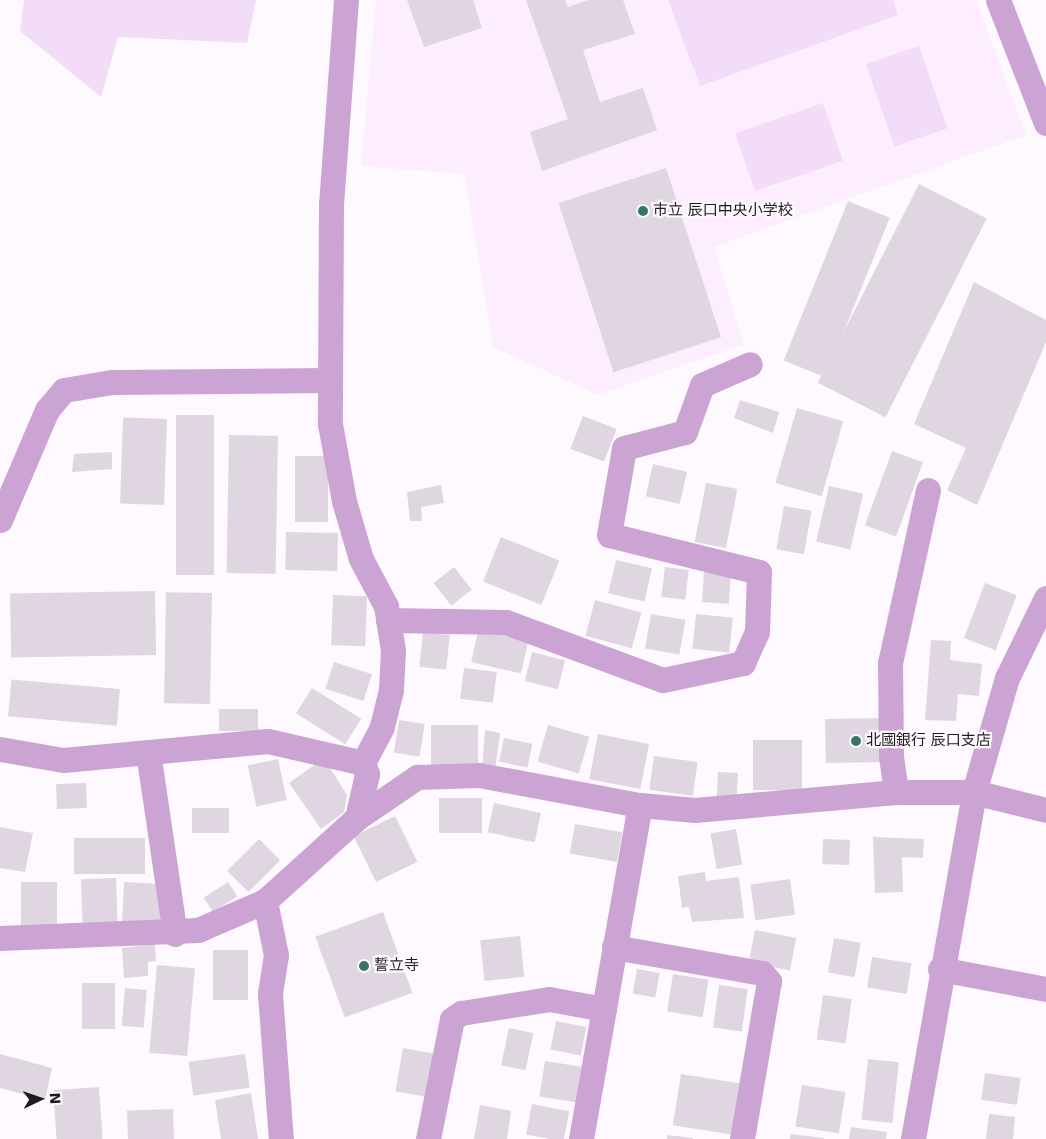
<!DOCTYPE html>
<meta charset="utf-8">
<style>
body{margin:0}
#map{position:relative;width:1046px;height:1139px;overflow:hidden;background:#fdf9fe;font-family:"DejaVu Sans","Noto Sans JP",sans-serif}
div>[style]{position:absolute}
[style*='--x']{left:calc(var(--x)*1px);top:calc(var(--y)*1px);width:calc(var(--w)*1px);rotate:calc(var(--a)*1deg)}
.built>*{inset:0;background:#fcedff}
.green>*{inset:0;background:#f2dcf7;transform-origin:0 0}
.building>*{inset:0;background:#dfd6e1;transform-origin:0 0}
.minor>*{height:25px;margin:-12.5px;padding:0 12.5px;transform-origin:12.5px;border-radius:12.5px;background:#cca4d4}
.dots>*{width:14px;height:14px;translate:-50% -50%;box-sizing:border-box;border:2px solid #fdf9fe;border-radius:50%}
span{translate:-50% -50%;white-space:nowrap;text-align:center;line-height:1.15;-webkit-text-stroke:4.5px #fdf9fe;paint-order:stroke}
.poi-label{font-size:15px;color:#1e1a1e}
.left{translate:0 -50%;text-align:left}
.north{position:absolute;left:15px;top:1074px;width:50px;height:50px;-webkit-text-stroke:4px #fdf9fe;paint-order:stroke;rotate:87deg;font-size:14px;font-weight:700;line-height:20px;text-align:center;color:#1e1a1e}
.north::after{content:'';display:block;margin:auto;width:18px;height:22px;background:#1e1a1e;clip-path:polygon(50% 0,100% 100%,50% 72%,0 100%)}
</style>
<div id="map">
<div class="built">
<i style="clip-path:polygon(376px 0,976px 0,1026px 135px,714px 247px,744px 344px,598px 395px,493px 347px,464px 174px,361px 166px)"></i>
</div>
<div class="green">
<i style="clip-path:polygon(24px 0,256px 0,247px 43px,118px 37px,101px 97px,20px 31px)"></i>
<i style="clip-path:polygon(668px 0,893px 0,898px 15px,700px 86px)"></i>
<i style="left:919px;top:46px;width:87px;height:56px;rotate:71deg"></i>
<i style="left:823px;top:103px;width:61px;height:93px;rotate:71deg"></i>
</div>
<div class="building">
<i style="clip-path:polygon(407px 0,473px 0,482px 28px,424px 47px)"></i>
<i style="clip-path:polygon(526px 0,565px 0,568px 7px,589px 0,623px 0,635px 34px,583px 50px,600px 102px,643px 88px,657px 130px,542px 171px,530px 132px,568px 119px)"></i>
<i style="left:666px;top:168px;width:178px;height:113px;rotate:72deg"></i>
<i style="left:919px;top:184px;width:76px;height:223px;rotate:27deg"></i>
<i style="left:848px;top:201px;width:45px;height:172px;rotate:22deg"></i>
<i style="clip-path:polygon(974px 282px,1046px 320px,1046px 342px,977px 505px,947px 490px,966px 448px,914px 424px)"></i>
<i style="clip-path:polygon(740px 400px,779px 412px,773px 433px,734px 418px)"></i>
<i style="left:797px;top:408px;width:48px;height:78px;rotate:16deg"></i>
<i style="left:214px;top:415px;width:160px;height:38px;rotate:90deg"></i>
<i style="left:583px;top:416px;width:36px;height:35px;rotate:21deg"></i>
<i style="left:167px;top:419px;width:86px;height:44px;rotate:92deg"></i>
<i style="left:229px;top:435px;width:49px;height:138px;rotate:1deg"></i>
<i style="left:892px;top:451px;width:33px;height:79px;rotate:20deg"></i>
<i style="clip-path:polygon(112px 452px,112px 469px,72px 472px,74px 454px)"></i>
<i style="left:295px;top:456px;width:33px;height:66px"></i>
<i style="left:653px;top:464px;width:35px;height:33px;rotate:13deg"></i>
<i style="left:706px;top:483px;width:32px;height:60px;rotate:11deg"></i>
<i style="clip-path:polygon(441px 485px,444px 503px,421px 507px,422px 521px,410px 521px,407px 492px)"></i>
<i style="left:829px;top:486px;width:35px;height:57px;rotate:13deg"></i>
<i style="left:784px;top:506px;width:28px;height:44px;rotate:10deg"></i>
<i style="left:286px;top:532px;width:52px;height:38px;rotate:1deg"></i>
<i style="left:501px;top:537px;width:63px;height:48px;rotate:22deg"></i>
<i style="left:616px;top:560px;width:37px;height:34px;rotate:13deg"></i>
<i style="left:454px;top:567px;width:29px;height:26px;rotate:52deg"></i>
<i style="left:665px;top:567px;width:24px;height:30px;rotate:7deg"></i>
<i style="left:704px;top:571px;width:27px;height:31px;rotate:4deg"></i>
<i style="left:985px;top:583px;width:34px;height:59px;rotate:21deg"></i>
<i style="left:155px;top:591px;width:64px;height:145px;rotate:89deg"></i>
<i style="left:212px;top:593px;width:111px;height:46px;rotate:91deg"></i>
<i style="left:333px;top:595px;width:34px;height:50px;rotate:2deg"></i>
<i style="left:595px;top:600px;width:48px;height:37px;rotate:15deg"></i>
<i style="left:651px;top:614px;width:35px;height:35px;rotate:10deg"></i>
<i style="left:696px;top:614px;width:37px;height:35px;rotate:6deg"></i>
<i style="left:479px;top:628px;width:51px;height:35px;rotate:13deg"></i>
<i style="left:423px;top:632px;width:27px;height:35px;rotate:6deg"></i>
<i style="clip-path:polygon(931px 640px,951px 641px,950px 660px,982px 664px,979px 696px,958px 694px,956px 721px,925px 720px)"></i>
<i style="left:532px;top:652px;width:34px;height:30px;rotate:14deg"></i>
<i style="left:334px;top:662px;width:40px;height:28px;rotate:18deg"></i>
<i style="left:464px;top:668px;width:33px;height:31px;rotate:7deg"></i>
<i style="left:312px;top:688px;width:58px;height:30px;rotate:32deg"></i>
<i style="left:120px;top:689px;width:37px;height:109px;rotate:95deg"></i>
<i style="left:258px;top:709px;width:22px;height:39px;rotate:90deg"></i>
<i style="left:886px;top:718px;width:44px;height:61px;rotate:89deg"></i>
<i style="left:399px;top:720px;width:26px;height:33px;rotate:9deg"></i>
<i style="left:478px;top:725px;width:43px;height:47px;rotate:90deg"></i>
<i style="left:548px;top:725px;width:43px;height:38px;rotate:16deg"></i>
<i style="clip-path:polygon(485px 730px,500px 733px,495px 770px,482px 769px)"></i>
<i style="left:598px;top:734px;width:52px;height:46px;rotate:11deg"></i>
<i style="left:504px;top:738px;width:29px;height:24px;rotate:12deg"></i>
<i style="left:802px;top:740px;width:50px;height:49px;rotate:90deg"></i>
<i style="left:654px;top:756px;width:44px;height:34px;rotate:8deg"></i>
<i style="clip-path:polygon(324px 758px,347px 795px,344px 812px,321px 829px,289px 783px)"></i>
<i style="left:278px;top:759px;width:42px;height:31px;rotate:78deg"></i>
<i style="left:718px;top:772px;width:20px;height:27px;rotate:3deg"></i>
<i style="left:86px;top:783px;width:25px;height:30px;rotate:88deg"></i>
<i style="left:482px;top:798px;width:35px;height:43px;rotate:90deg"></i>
<i style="left:494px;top:803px;width:48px;height:30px;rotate:12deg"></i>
<i style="left:229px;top:808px;width:25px;height:37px;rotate:90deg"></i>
<i style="left:395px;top:816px;width:51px;height:46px;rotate:64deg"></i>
<i style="left:575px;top:824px;width:48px;height:30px;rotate:10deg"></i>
<i style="clip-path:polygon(0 827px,33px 833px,25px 872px,0 868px)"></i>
<i style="left:736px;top:829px;width:36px;height:26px;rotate:80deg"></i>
<i style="clip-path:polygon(873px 837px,924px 839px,923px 858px,902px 857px,903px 892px,875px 893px)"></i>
<i style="left:74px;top:838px;width:71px;height:36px"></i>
<i style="left:259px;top:839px;width:30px;height:45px;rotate:45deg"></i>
<i style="left:823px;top:839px;width:27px;height:25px;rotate:2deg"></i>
<i style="clip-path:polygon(705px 872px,706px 881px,739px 877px,744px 918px,692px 922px,689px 907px,682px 908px,678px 876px)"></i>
<i style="left:116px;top:878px;width:51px;height:35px;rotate:88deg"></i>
<i style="left:790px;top:879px;width:36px;height:40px;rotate:82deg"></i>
<i style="left:57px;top:882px;width:50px;height:36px;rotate:90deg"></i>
<i style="left:228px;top:882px;width:17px;height:29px;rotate:57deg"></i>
<i style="left:162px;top:884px;width:40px;height:38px;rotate:93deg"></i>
<i style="left:383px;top:912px;width:86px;height:72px;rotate:70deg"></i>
<i style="left:755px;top:930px;width:42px;height:33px;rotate:11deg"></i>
<i style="left:520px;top:936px;width:41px;height:40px;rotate:84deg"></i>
<i style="left:834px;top:938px;width:27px;height:35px;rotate:10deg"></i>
<i style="clip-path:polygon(155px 944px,156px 961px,148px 962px,148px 976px,124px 978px,122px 948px)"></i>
<i style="left:213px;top:950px;width:35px;height:50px"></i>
<i style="left:872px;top:957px;width:40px;height:31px;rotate:9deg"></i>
<i style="left:157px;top:965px;width:38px;height:88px;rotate:5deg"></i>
<i style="left:637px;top:969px;width:23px;height:25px;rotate:10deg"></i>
<i style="left:673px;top:974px;width:36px;height:38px;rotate:9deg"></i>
<i style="left:115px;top:983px;width:46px;height:33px;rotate:90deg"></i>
<i style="left:719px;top:985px;width:29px;height:43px;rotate:8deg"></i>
<i style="left:125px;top:988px;width:22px;height:38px;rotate:5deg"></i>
<i style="left:823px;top:995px;width:29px;height:45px;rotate:8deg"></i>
<i style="left:556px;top:1021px;width:31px;height:29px;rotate:11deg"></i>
<i style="left:509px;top:1028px;width:25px;height:38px;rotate:12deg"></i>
<i style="left:403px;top:1048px;width:34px;height:44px;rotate:10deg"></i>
<i style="clip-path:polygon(0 1054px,52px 1068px,45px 1100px,0 1088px)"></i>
<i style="left:245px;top:1054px;width:34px;height:57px;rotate:82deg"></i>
<i style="left:868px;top:1059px;width:31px;height:61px;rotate:6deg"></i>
<i style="left:545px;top:1061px;width:37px;height:36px;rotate:9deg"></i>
<i style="left:985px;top:1073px;width:36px;height:27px;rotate:8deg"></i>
<i style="left:681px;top:1074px;width:59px;height:52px;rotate:9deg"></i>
<i style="left:802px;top:1085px;width:44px;height:42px;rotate:9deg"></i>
<i style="left:99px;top:1087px;width:52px;height:46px;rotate:86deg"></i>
<i style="clip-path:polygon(251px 1093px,258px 1139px,221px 1139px,215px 1100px)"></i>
<i style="left:532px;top:1104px;width:38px;height:31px;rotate:11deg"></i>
<i style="clip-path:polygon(480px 1105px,511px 1111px,507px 1139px,474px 1139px)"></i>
<i style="left:173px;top:1109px;width:30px;height:46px;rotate:88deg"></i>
<i style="clip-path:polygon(989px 1114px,1015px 1117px,1013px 1139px,986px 1139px)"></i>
<i style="clip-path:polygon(851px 1127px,887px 1132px,886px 1139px,849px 1139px)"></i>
<i style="clip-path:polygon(791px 1134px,824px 1138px,824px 1139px,790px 1139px)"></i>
<i style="clip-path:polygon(667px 1135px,693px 1138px,693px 1139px,667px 1139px)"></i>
</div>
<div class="minor">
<i style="--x:346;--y:0;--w:205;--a:94.2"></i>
<i style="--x:331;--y:204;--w:220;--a:90.3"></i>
<i style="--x:330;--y:424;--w:78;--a:79.7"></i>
<i style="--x:344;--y:501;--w:60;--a:73.7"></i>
<i style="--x:361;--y:559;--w:53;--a:62"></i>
<i style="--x:386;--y:606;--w:45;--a:81"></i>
<i style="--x:393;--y:650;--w:40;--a:92.9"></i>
<i style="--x:391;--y:690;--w:38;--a:104"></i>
<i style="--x:382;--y:727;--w:41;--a:117.8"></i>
<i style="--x:363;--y:763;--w:12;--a:70"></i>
<i style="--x:367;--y:774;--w:45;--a:102.8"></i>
<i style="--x:998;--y:0;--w:132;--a:68.7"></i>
<i style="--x:0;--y:520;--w:120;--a:-66.9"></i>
<i style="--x:47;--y:410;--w:26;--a:-50"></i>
<i style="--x:64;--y:390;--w:49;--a:-9.5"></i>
<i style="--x:112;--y:382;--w:215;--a:-0.5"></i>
<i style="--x:388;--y:620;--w:118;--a:1"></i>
<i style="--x:506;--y:622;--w:167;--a:20.3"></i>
<i style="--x:663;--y:680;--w:82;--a:-12"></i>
<i style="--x:743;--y:663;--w:34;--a:-66"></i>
<i style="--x:757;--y:632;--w:60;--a:-88.1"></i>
<i style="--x:759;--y:572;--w:154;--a:-166.1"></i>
<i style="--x:609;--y:535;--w:88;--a:-80.2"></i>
<i style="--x:624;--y:448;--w:63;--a:-14.7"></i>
<i style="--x:685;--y:432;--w:50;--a:-70.1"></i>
<i style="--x:702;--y:385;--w:52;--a:-23.6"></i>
<i style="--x:0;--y:749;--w:64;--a:9.9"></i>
<i style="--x:63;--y:760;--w:206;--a:-5.3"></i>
<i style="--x:268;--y:741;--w:98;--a:13"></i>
<i style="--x:148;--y:752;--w:184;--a:81.6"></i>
<i style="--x:896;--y:792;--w:37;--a:-98"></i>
<i style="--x:891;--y:755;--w:92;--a:-90.6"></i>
<i style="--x:890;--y:663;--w:177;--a:-77.6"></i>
<i style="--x:265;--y:901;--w:55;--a:78.5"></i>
<i style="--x:276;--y:955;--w:39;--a:99"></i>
<i style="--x:270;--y:994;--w:145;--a:85.7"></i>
<i style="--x:0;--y:938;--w:198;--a:-2.3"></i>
<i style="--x:198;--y:930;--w:73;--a:-23.4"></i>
<i style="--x:265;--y:901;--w:124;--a:-42.1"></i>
<i style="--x:357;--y:818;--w:73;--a:-34.3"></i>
<i style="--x:417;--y:777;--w:62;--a:-1.8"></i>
<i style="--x:479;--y:775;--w:164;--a:10.6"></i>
<i style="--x:640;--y:805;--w:55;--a:5.2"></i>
<i style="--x:695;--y:810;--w:202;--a:-5.1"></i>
<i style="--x:896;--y:792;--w:78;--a:0"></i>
<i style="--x:974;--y:792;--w:74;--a:14"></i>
<i style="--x:614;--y:947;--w:150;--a:10"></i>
<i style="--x:762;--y:973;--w:11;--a:49"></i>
<i style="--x:769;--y:981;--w:160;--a:99.7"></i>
<i style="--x:940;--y:969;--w:108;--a:10.7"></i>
<i style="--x:428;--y:1139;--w:122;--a:-78.7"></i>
<i style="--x:452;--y:1019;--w:11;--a:-34"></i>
<i style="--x:461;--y:1013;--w:89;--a:-9"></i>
<i style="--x:549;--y:999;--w:56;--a:10.3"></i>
<i style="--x:581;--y:1139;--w:339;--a:-80"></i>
<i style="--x:913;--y:1139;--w:352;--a:-80"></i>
<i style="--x:974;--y:792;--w:119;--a:-73.9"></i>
<i style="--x:1007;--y:678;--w:89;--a:-64"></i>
</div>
<div class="dots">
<i style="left:643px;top:211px;background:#387663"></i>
<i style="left:856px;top:741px;background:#387663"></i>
<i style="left:364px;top:966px;background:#387663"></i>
</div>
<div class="poi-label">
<span class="left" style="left:653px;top:211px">市立 辰口中央小学校</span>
<span class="left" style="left:866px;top:741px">北國銀行 辰口支店</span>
<span class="left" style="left:374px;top:966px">誓立寺</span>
</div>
<div class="north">N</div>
</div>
